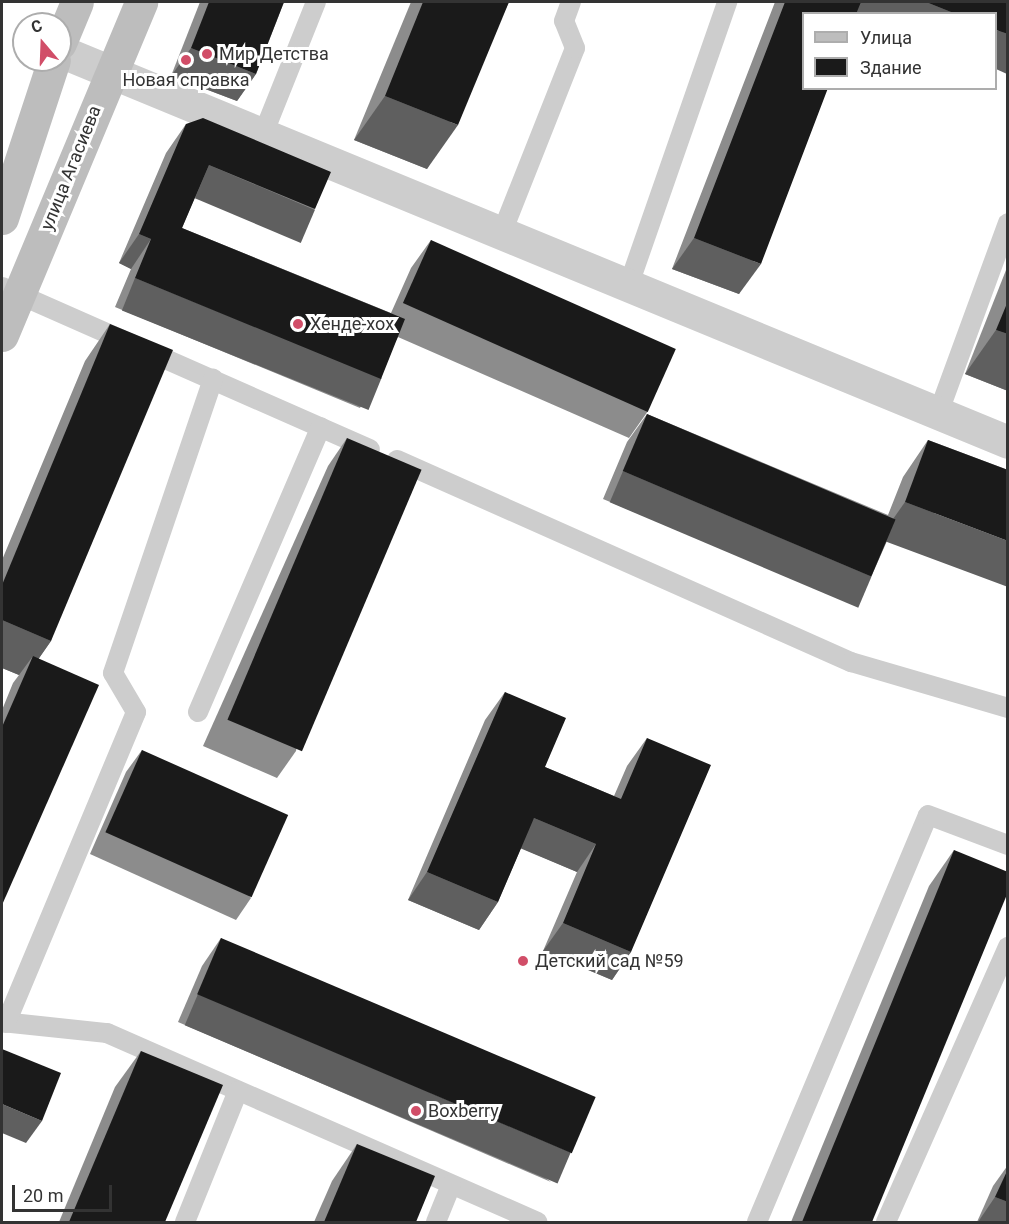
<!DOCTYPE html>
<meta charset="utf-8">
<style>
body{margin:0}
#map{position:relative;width:1009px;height:1224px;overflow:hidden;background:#fff;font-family:Roboto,sans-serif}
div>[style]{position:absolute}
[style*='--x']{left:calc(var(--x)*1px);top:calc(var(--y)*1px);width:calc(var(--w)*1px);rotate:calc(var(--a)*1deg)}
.lane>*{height:20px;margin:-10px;padding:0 10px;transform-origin:10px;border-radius:10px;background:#cdcdcd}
.street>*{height:33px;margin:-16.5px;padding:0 16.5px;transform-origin:16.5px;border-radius:16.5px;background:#cdcdcd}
.secondary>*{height:33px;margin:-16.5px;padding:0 16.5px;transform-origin:16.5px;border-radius:16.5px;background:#bdbdbd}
.wall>*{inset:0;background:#8c8c8c}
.shaded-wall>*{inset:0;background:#5f5f5f;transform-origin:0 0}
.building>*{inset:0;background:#1a1a1a;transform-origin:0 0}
.dots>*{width:16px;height:16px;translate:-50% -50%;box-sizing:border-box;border:3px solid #fff;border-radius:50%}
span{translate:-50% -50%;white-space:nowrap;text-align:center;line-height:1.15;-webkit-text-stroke:6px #fff;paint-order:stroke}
.poi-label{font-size:18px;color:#333}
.left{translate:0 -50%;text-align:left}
.street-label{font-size:18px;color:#333}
.frame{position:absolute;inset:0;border:3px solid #333;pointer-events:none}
.legend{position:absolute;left:802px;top:12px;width:195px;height:78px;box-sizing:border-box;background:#fff;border:2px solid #adadad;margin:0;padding:8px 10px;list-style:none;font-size:18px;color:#333}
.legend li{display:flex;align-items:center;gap:12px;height:30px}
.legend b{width:30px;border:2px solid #adadad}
.north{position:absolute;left:12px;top:12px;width:60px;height:60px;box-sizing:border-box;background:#fff;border:2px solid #adadad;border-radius:50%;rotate:341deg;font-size:16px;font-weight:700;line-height:24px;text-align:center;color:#333}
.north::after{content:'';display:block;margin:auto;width:21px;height:27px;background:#d14e68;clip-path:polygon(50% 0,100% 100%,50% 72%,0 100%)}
.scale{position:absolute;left:12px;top:1185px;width:100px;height:27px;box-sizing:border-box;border:3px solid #333;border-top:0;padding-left:8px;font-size:18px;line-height:21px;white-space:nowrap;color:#333;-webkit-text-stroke:4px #fff;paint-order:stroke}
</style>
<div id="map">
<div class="lane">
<i style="--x:262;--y:137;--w:145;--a:-68.2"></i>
<i style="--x:501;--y:235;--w:201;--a:-68.4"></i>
<i style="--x:575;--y:48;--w:29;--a:-112"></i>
<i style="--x:564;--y:21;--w:20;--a:-70"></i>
<i style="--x:2;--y:287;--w:402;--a:23.8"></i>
<i style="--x:628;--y:287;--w:302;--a:-70.8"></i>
<i style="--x:938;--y:414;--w:203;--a:-69.9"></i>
<i style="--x:397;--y:460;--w:497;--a:24"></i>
<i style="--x:851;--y:662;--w:164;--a:16.3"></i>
<i style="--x:198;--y:712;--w:310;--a:-66.7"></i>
<i style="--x:2;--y:1022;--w:106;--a:6"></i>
<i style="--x:107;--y:1033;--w:470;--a:23.7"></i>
<i style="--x:6;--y:1023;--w:337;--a:-67.3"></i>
<i style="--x:136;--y:712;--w:45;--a:-120.5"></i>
<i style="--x:113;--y:673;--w:311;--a:-71.2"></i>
<i style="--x:185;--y:1222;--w:141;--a:-68"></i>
<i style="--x:436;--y:1222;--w:40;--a:-68"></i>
<i style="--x:757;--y:1222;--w:441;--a:-67.2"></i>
<i style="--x:928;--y:815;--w:85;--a:20.6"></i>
<i style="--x:886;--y:1222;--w:301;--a:-66.1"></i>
</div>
<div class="street">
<i style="--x:60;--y:51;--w:1025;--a:22.41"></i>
</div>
<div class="secondary">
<i style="--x:60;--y:43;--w:44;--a:-67.5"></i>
<i style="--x:2;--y:218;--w:166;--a:-71.8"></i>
<i style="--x:2;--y:335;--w:361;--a:-67.3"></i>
</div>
<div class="wall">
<i style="clip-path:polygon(200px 2px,284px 2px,256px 74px,237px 101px,171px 76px)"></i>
<i style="clip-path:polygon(411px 2px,509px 2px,427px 169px,354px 140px)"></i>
<i style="clip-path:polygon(775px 2px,1008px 2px,1007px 74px,996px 14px,857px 13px,739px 294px,672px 269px)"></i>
<i style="clip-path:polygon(186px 124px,315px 209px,295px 239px,195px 197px,182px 228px,391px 313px,411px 268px,431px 240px,648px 411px,629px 438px,398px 337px,360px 408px,115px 307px,131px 269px,119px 263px,166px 153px)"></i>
<i style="clip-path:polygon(1008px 265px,1008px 391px,965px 374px)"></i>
<i style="clip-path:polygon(110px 324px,51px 641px,39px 658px,2px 905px,2px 710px,13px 683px,19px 675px,2px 668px,2px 560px,85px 361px)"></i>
<i style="clip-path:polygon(647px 414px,888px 515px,903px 477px,928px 440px,1008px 470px,887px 541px,872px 575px,853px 603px,603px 499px,627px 442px)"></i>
<i style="clip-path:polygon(347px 438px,296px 751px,277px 778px,203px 746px,328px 466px)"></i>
<i style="clip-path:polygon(505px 692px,545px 767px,614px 796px,627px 766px,647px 738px,631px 952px,612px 980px,543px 951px,577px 872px,521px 848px,498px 902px,479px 930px,408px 900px,485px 720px)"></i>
<i style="clip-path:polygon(142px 750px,251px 898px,236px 920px,90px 854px,126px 772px)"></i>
<i style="clip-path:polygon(954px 850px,872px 1222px,791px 1222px,929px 886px)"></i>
<i style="clip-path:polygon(221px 938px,551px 1182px,178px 1022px,202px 966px)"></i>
<i style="clip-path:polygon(141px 1051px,165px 1222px,59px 1222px,115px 1087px)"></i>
<i style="clip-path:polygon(357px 1144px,416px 1222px,314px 1222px,332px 1181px)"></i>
<i style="clip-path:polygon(1008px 1165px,1008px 1222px,977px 1222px,993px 1186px)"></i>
</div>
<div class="shaded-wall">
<i style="clip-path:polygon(854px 2px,926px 2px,956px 14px,858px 14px,848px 9px)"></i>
<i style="clip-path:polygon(996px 30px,1008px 34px,1007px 74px,996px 69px)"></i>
<i style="clip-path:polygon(191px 48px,256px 74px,237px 101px,171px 76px)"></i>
<i style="clip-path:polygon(385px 96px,458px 125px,427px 169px,354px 140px)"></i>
<i style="left:209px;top:165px;width:115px;height:36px;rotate:23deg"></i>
<i style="clip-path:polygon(139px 234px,151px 239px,131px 269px,119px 263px)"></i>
<i style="clip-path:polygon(694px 238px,761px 264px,739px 294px,672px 269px)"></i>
<i style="left:135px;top:278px;width:266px;height:35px;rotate:22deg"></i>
<i style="clip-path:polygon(996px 330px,1008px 334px,1008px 391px,965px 374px)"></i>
<i style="left:623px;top:471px;width:270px;height:34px;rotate:23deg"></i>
<i style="clip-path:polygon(905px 502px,1008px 541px,1008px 587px,879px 539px)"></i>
<i style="clip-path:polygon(2px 620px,51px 641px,26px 677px,33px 656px,19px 675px,2px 668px)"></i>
<i style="clip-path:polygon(534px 818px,596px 844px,577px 872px,515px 846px)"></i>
<i style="clip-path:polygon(427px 872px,498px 902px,479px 930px,408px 900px)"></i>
<i style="clip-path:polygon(563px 923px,631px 952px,612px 980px,543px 951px)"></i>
<i style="left:198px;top:994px;width:405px;height:34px;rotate:23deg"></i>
<i style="clip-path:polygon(2px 1104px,42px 1121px,26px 1143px,2px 1133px)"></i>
<i style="clip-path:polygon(995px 1197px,1008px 1202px,1008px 1222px,978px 1222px)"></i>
</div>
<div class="building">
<i style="clip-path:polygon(209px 2px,284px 2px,256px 74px,191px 48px)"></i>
<i style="clip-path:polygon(423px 2px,509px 2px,458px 125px,385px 96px)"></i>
<i style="clip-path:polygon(785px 2px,861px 2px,856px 14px,804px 14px,804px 88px,828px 88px,761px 264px,694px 238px)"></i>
<i style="clip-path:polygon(926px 2px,1008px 2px,1008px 34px,996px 30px,996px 14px,956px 14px)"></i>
<i style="clip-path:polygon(203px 118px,331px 172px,315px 209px,209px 165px,182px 228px,405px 319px,381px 379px,135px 278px,151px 239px,139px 234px,186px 124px)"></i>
<i style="left:431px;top:240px;width:268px;height:69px;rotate:24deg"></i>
<i style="clip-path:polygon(1008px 301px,1008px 334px,996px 330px)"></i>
<i style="clip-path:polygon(110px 324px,173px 350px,51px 641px,2px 620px,2px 585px)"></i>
<i style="left:647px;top:414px;width:270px;height:62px;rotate:23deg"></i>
<i style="left:347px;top:438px;width:81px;height:306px;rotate:23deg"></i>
<i style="clip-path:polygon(928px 440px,1008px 470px,1008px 541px,905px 502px)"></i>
<i style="clip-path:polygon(33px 656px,99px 685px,2px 905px,2px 727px)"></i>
<i style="clip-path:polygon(505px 692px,566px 718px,545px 767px,621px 799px,647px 738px,711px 765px,631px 952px,563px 923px,596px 844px,534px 818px,498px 902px,427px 872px)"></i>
<i style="left:142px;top:750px;width:160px;height:90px;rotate:24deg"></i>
<i style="clip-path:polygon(954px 850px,1008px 872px,1008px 892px,872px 1222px,802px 1222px)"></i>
<i style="left:221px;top:938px;width:407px;height:61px;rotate:23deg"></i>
<i style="clip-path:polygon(2px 1049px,61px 1073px,42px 1121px,2px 1104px)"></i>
<i style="clip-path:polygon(141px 1051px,223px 1085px,165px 1222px,69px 1222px)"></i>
<i style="clip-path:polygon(357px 1144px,435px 1176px,416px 1222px,324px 1222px)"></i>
<i style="clip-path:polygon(1008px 1169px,1008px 1202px,995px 1197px)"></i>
</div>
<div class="dots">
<i style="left:207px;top:54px;background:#d14e68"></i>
<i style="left:186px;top:60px;background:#d14e68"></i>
<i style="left:298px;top:324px;background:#d14e68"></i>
<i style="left:523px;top:961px;background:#d14e68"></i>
<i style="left:416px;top:1111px;background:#d14e68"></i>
</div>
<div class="poi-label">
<span class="left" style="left:219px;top:54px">Мир Детства</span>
<span style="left:186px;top:80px">Новая справка</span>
<span class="left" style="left:310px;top:324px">Хенде-хох</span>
<span class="left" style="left:535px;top:961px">Детский сад №59</span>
<span class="left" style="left:428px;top:1111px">Boxberry</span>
</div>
<div class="street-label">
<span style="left:71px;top:168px;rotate:-68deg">улица Агасиева</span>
</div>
<div class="frame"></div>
<ul class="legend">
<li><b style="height:8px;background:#bdbdbd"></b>Улица</li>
<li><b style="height:16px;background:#1a1a1a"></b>Здание</li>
</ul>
<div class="north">С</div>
<div class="scale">20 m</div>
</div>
